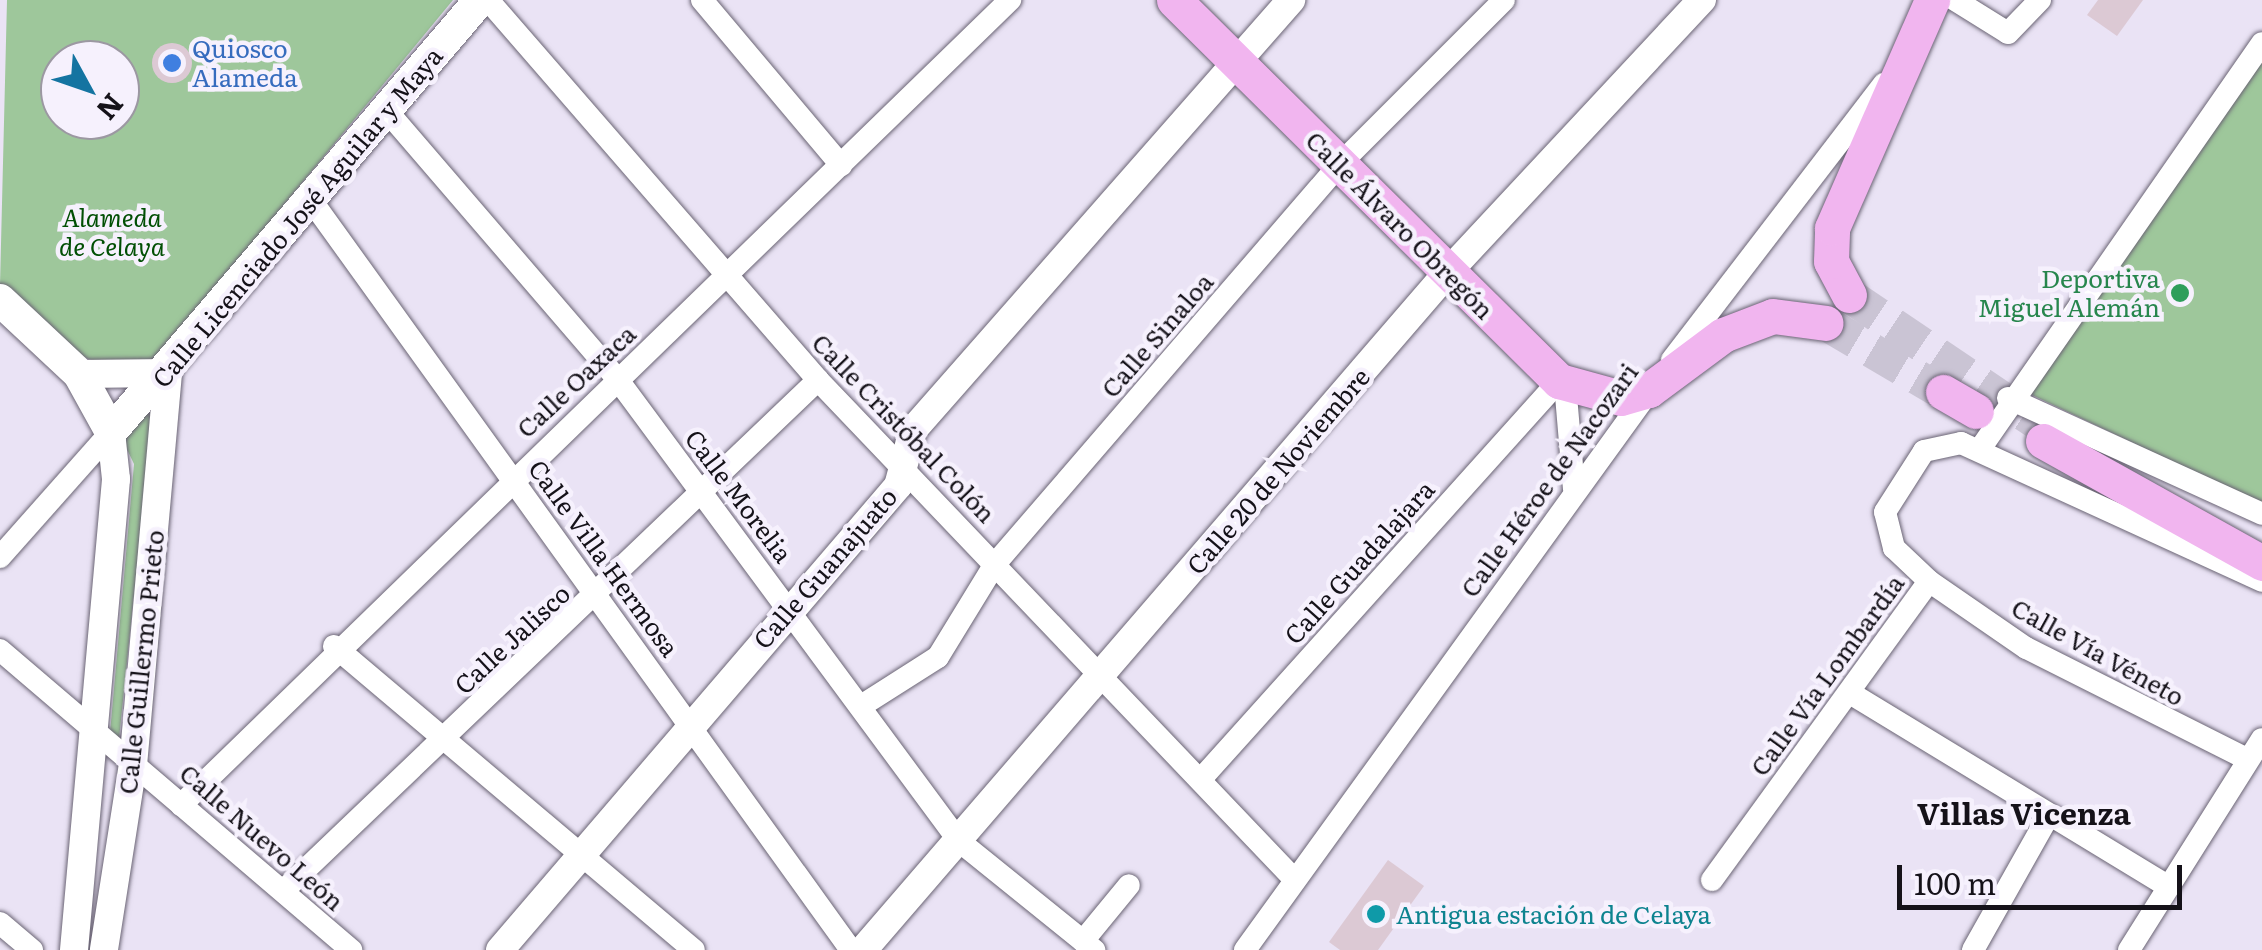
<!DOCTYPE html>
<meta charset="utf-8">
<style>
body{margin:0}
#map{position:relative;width:2262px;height:950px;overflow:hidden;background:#eae3f5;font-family:Literata,serif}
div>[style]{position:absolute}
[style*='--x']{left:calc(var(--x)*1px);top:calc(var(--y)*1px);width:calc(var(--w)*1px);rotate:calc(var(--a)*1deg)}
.green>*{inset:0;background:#9ec79b}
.building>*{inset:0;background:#dcc9d4}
.round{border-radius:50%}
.primary-tunnel>*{height:35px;margin-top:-17.5px;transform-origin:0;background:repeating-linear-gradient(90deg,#cac4d4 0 35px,transparent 0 53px)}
.roads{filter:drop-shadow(0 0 2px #6a6474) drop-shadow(0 0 2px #6a6474)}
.minor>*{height:22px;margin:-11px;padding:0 11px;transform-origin:11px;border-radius:11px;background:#fff}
.tertiary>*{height:28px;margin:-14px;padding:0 14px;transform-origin:14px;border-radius:14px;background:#fff}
.secondary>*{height:32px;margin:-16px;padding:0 16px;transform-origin:16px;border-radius:16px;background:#fff}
.primary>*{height:35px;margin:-17.5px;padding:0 17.5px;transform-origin:17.5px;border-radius:17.5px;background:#f1b5ef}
.dots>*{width:28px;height:28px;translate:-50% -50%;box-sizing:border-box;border:5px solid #f6f1fd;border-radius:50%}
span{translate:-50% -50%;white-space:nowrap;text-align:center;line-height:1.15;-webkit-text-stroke:9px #f6f1fd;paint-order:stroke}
.shop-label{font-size:25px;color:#366cbe}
.left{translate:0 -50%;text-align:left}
.street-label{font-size:25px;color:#151219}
.park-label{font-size:25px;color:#014f04;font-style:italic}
.leisure-label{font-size:25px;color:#27864d}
.right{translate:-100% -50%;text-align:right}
.culture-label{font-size:25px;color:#0d838f}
.quarter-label{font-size:30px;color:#151219;font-weight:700}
.north{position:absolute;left:40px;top:40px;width:100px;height:100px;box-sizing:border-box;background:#f6f1fd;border:2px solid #9c98a2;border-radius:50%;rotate:130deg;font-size:28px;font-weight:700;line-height:40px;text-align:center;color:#151219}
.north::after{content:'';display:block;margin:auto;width:35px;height:45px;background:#1474a1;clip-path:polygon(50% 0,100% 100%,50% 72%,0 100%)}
.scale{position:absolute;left:1897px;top:865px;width:285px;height:45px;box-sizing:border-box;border:5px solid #151219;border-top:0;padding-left:12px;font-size:30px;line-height:35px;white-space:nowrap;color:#151219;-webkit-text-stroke:8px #f6f1fd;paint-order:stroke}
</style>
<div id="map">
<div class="green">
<i style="clip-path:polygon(evenodd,7px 0,453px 0,155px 361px,119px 371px,84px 357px,0 285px,7px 0,60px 60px,120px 60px,120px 120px,60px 120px,60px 60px)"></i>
<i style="clip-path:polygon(2262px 61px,2262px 504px,2028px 393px)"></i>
<i style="clip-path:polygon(154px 400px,119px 739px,110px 733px,134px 464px,123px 441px)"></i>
</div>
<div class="building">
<i style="clip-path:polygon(2098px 0,2143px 0,2117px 36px,2087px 15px)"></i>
<i class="round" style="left:152px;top:43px;width:40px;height:40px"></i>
<i style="clip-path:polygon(1388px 860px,1424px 886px,1378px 950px,1340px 950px,1329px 942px)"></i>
</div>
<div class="primary-tunnel">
<i style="--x:1849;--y:295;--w:225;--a:34"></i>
<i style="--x:1826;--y:323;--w:136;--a:30.5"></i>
</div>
<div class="roads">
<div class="minor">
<i style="--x:488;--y:0;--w:503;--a:49.03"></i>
<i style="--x:818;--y:380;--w:691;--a:46.35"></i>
<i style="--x:702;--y:0;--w:216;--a:49.9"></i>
<i style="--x:1955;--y:0;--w:62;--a:31.9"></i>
<i style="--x:2008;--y:33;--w:46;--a:-45.9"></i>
<i style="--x:386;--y:110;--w:356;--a:49.3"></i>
<i style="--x:618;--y:380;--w:573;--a:53.51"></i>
<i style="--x:959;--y:841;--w:174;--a:38.9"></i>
<i style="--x:311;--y:200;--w:924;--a:54.25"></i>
<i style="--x:1672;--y:360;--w:348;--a:-52.5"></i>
<i style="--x:1565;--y:384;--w:105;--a:85.1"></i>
<i style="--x:2008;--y:398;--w:279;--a:24.5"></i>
<i style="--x:1980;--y:449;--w:494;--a:-55.2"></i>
<i style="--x:0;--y:557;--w:167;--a:-48.4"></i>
<i style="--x:334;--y:646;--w:471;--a:40.2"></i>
<i style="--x:0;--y:650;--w:462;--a:40.5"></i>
<i style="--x:1850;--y:693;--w:371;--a:31.3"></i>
<i style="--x:861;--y:706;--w:91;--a:-32.5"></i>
<i style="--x:938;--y:657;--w:109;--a:-58.5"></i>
<i style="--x:995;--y:564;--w:527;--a:-49.23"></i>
<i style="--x:1339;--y:165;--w:233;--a:-45"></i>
<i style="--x:2247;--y:759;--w:247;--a:-153.3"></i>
<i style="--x:2026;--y:648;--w:118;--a:-145.4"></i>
<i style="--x:1929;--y:581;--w:48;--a:-136.7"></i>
<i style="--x:1894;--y:548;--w:37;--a:-104"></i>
<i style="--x:1885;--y:512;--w:72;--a:-57.4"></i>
<i style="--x:1924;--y:451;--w:38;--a:-12"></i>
<i style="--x:1961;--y:443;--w:331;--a:24.6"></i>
<i style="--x:1201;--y:779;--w:535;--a:-48.03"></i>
<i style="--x:181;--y:805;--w:1156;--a:-44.16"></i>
<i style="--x:1712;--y:880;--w:369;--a:-54"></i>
<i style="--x:283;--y:891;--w:740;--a:-43.69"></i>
<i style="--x:0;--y:923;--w:42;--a:40.2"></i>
<i style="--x:1083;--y:941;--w:72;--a:-50.6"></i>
<i style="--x:1245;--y:950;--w:691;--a:-54.13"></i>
<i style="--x:1973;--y:950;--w:155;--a:-60.6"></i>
<i style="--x:2129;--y:950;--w:249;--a:-57.8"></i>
</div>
<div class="tertiary">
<i style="--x:79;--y:374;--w:89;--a:-0.6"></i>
<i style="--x:168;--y:373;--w:393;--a:95.1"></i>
<i style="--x:133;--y:764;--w:188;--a:98.9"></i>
<i style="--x:74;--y:950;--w:473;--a:-84.9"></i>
<i style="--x:116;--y:479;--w:47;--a:-96.1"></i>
<i style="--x:500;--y:950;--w:611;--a:-49.38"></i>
<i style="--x:898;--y:486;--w:58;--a:-75"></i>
<i style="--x:913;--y:430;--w:573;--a:-48.68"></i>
<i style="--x:863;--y:950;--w:894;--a:-49.22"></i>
<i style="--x:1447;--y:273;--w:374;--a:-47"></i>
</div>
<div class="secondary">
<i style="--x:0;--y:300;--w:108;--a:43.1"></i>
<i style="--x:79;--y:374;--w:66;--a:61.1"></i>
<i style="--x:111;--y:432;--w:568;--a:-49.5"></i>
</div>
<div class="primary">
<i style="--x:1174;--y:0;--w:542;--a:44.7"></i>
<i style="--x:1559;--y:381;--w:64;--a:15.3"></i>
<i style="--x:1621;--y:398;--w:29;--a:-16"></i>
<i style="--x:1649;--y:390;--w:92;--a:-36.6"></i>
<i style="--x:1723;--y:335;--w:53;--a:-20.8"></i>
<i style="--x:1773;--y:316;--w:53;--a:7.5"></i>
<i style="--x:1849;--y:295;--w:38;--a:-118"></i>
<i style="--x:1831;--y:261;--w:33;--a:-88"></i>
<i style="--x:1832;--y:228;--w:249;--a:-66.3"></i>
<i style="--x:1943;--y:392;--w:38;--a:30"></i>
<i style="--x:2043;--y:441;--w:251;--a:29.1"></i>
</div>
</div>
<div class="dots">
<i style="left:172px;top:63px;background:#3f7fe0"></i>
<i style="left:2180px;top:293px;background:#2e9e5b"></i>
<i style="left:1376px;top:914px;background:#0f9aa8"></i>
</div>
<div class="shop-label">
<span class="left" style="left:192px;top:63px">Quiosco<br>Alameda</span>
</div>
<div class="street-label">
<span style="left:297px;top:217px;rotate:-50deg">Calle Licenciado José Aguilar y Maya</span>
<span style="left:1400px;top:225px;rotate:45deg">Calle Álvaro Obregón</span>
<span style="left:1157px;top:335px;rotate:-49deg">Calle Sinaloa</span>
<span style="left:576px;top:381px;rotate:-43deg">Calle Oaxaca</span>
<span style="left:904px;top:428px;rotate:46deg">Calle Cristóbal Colón</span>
<span style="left:1278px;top:471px;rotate:-49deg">Calle 20 de Noviembre</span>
<span style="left:1549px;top:480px;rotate:-54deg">Calle Héroe de Nacozari</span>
<span style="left:739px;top:496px;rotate:53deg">Calle Morelia</span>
<span style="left:604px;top:558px;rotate:54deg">Calle Villa Hermosa</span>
<span style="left:1359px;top:562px;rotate:-48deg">Calle Guadalajara</span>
<span style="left:825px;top:568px;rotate:-49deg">Calle Guanajuato</span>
<span style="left:512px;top:639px;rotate:-43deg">Calle Jalisco</span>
<span style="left:2098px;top:652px;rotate:29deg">Calle Vía Véneto</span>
<span style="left:141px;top:662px;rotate:-84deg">Calle Guillermo Prieto</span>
<span style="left:1827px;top:675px;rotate:-54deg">Calle Vía Lombardía</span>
<span style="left:262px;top:837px;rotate:41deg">Calle Nuevo León</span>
</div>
<div class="park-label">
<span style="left:112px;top:232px">Alameda<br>de Celaya</span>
</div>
<div class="leisure-label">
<span class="right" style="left:2160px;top:293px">Deportiva<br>Miguel Alemán</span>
</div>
<div class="culture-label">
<span class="left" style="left:1396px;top:914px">Antigua estación de Celaya</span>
</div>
<div class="quarter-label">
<span style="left:2024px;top:812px">Villas Vicenza</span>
</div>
<div class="north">N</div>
<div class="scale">100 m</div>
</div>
